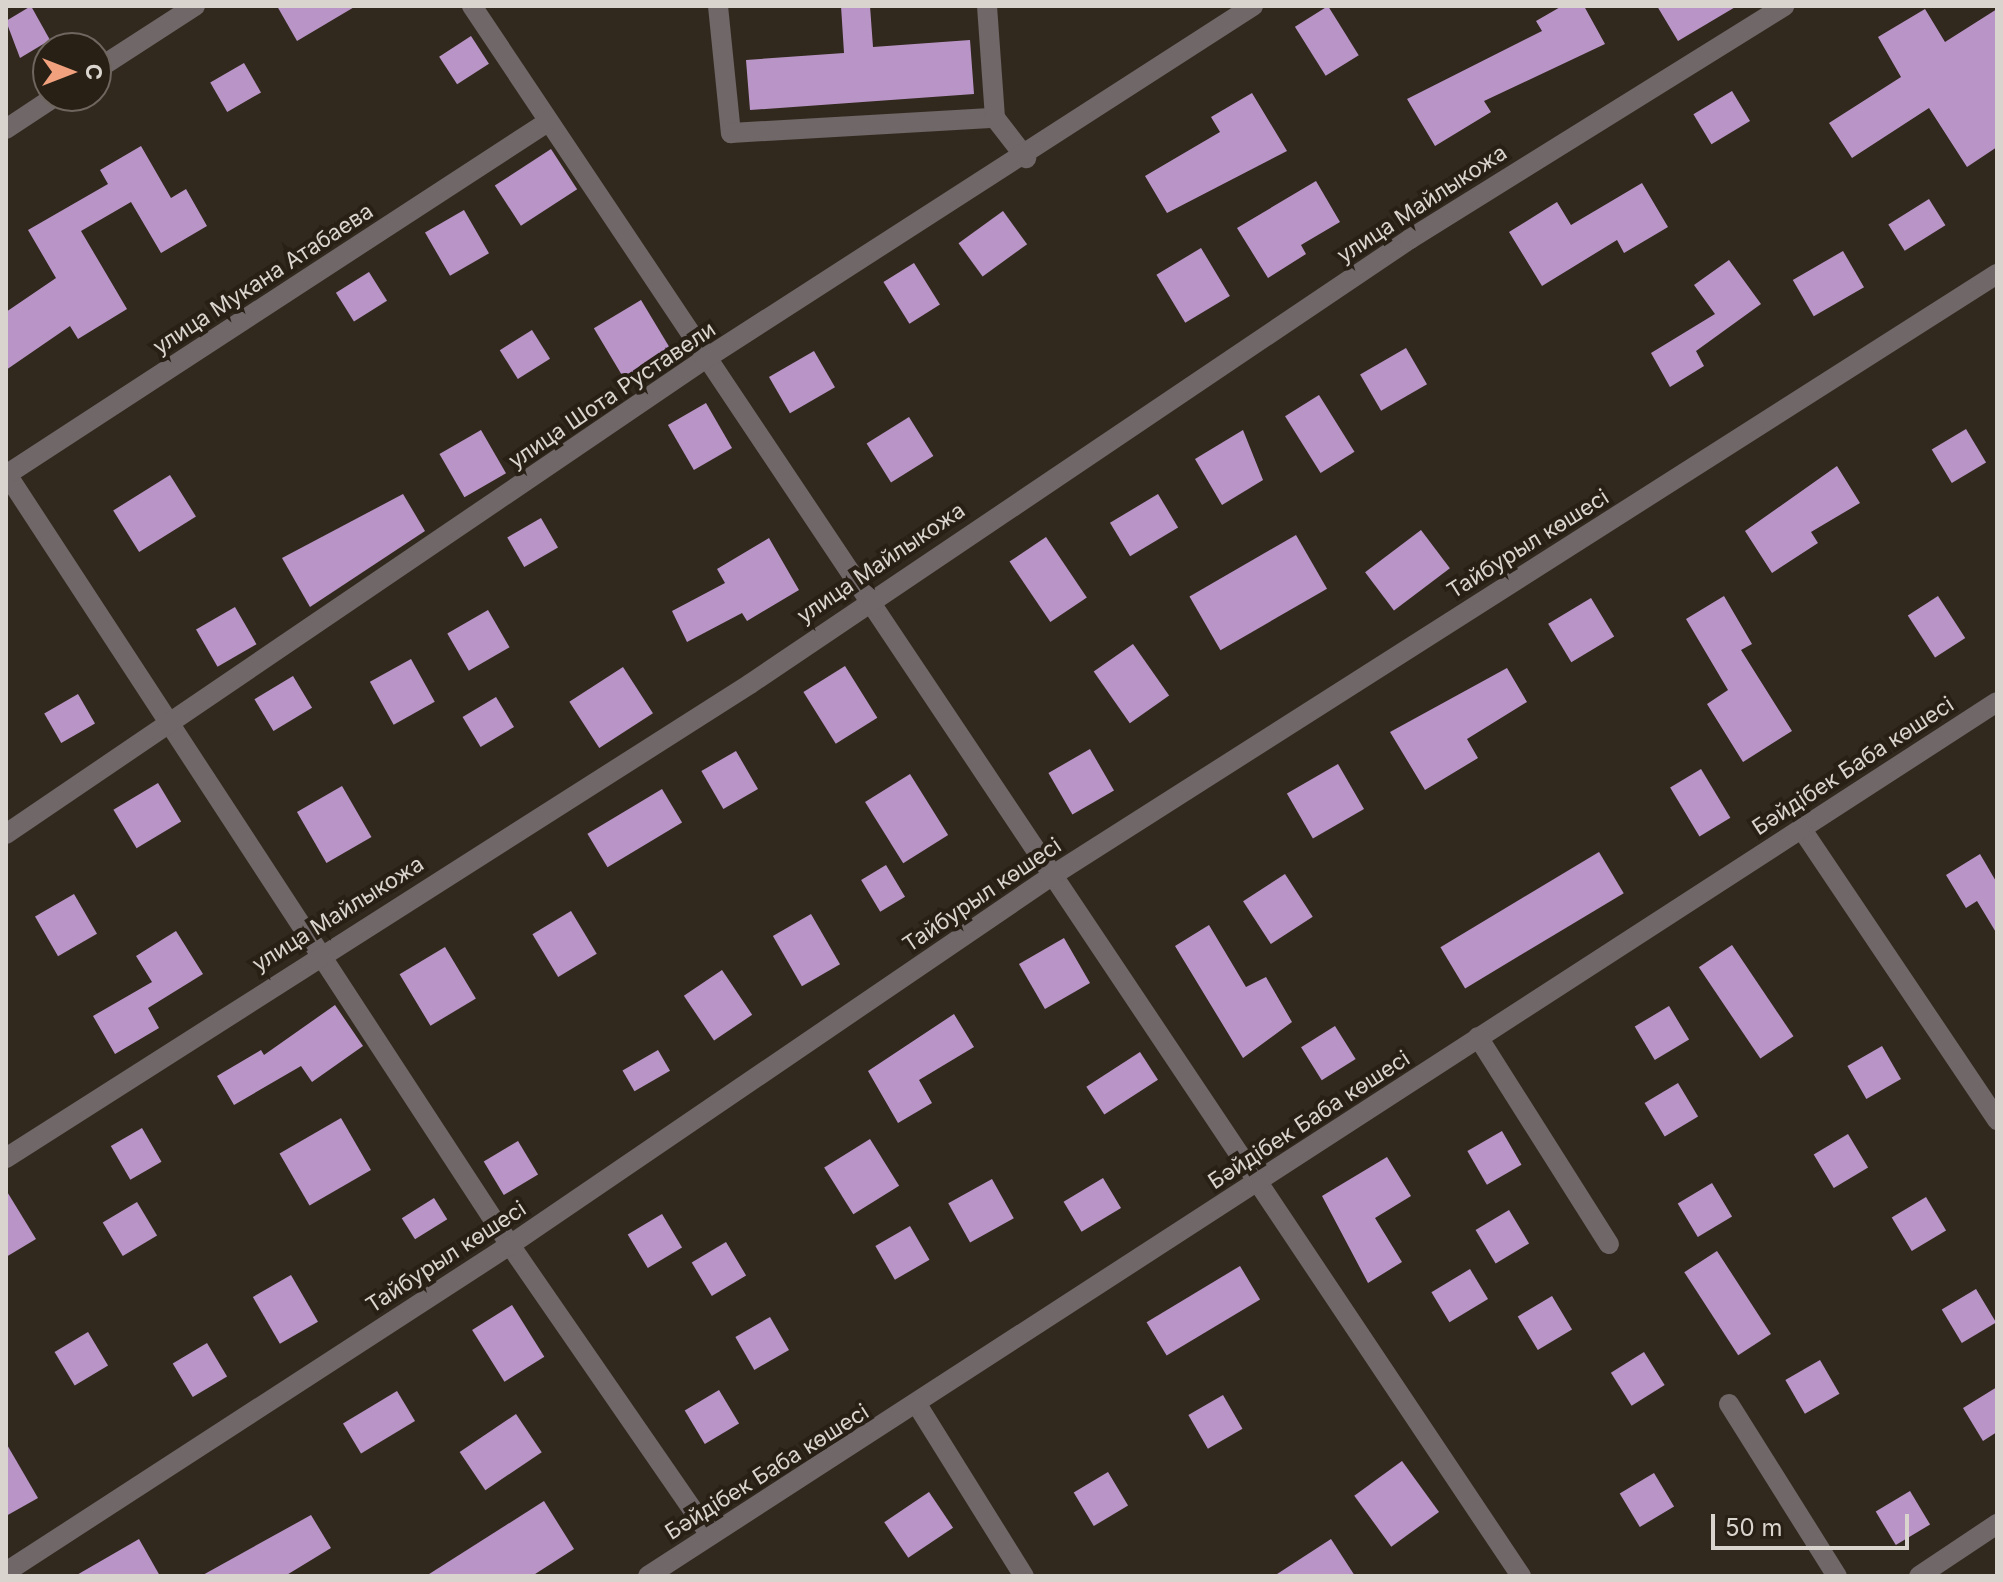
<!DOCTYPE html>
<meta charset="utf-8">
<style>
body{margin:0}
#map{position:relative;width:2003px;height:1582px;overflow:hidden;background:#32291e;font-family:Inter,sans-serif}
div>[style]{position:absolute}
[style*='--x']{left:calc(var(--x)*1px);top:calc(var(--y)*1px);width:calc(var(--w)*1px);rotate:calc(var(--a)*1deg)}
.building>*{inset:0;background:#b995c7;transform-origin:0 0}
.minor>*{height:20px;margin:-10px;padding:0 10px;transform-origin:10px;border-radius:10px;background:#6f6768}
span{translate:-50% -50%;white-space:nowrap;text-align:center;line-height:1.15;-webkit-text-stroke:8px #281f15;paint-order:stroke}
.street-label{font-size:22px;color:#d9d4cd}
.frame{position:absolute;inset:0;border:8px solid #d9d4cd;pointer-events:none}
.north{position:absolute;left:32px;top:32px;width:80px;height:80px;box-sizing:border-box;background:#281f15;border:2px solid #6f675f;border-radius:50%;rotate:90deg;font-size:22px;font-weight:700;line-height:32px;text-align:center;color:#d9d4cd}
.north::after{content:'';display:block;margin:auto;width:28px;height:36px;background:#f1a17d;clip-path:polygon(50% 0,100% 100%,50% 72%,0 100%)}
.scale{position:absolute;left:1711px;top:1514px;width:198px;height:36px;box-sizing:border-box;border:4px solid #d9d4cd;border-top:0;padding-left:10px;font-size:24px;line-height:28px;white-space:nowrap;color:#d9d4cd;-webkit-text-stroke:6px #281f15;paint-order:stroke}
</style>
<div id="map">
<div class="building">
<i style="clip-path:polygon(31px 6px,50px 40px,20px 58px,6px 21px)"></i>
<i style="clip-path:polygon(277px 6px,356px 6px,297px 41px)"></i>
<i style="clip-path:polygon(841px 6px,870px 6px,873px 47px,970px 40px,974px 94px,750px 110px,746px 60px,844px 53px)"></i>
<i style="left:1328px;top:6px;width:58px;height:39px;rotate:58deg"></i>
<i style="clip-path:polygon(1562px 6px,1584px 6px,1605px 44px,1484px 101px,1491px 112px,1435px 146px,1407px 99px,1542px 31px,1536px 21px)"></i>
<i style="clip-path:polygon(1657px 6px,1737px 6px,1678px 41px)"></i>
<i style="clip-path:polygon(1925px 9px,1945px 42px,1997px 9px,1997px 147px,1967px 167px,1929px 108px,1852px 158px,1829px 123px,1901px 77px,1878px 37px)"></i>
<i style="left:471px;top:36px;width:33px;height:38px;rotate:57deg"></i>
<i style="left:244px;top:63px;width:34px;height:39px;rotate:60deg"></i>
<i style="left:1732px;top:91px;width:35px;height:45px;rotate:59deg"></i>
<i style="clip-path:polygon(1252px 93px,1287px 151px,1167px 213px,1145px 176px,1220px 132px,1211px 117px)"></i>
<i style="clip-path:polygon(141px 146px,171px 198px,186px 189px,207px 226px,161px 253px,131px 202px,81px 231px,127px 309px,78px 339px,70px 326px,6px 370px,6px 312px,56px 278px,28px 230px,108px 184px,100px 170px)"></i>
<i style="left:551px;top:149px;width:48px;height:67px;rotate:57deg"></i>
<i style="clip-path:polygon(1316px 181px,1340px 222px,1301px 245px,1306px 254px,1268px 278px,1237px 228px)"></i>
<i style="clip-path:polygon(1642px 183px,1668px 227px,1624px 253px,1617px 240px,1542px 286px,1509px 232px,1557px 202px,1571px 225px)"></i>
<i style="left:1929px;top:199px;width:31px;height:48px;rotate:58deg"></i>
<i style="left:464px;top:210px;width:50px;height:45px;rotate:60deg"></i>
<i style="left:1003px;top:211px;width:41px;height:55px;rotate:54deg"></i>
<i style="left:1201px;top:248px;width:56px;height:52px;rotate:59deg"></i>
<i style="left:1843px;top:251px;width:42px;height:58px;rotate:60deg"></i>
<i style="clip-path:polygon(1729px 260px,1761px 304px,1696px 351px,1704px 366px,1670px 387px,1651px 353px,1715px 314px,1694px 285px)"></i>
<i style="left:914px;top:263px;width:49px;height:36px;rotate:58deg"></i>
<i style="left:369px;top:272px;width:34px;height:39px;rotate:58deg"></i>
<i style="left:641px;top:300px;width:57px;height:55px;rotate:59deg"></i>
<i style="left:532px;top:330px;width:34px;height:38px;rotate:58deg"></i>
<i style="left:1406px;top:348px;width:42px;height:53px;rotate:60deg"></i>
<i style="left:814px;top:351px;width:42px;height:52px;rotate:60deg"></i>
<i style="left:1319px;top:395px;width:67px;height:40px;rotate:58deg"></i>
<i style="left:706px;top:403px;width:52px;height:44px;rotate:60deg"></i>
<i style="left:909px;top:417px;width:46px;height:50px;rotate:58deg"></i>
<i style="left:1966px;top:429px;width:39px;height:40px;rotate:59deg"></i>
<i style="left:481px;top:430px;width:50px;height:48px;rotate:60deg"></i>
<i style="clip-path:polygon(1243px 430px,1263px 480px,1222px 505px,1195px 459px)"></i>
<i style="clip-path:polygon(1837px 466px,1860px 503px,1811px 532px,1818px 543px,1772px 573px,1745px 531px)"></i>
<i style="left:170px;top:475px;width:49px;height:67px;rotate:58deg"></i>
<i style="clip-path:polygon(403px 494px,425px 531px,310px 607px,282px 558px)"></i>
<i style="left:1158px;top:494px;width:39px;height:56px;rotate:59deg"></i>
<i style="left:541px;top:518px;width:34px;height:39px;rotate:60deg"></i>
<i style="left:1421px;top:530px;width:48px;height:70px;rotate:53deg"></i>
<i style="left:1296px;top:535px;width:62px;height:123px;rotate:60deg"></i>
<i style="left:1046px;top:537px;width:73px;height:44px;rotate:56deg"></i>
<i style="clip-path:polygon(769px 538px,799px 590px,747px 621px,742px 613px,687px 642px,672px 611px,725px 583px,717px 569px)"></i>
<i style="clip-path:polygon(1724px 596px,1752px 644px,1741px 650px,1792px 731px,1743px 762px,1707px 704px,1728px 690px,1686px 619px)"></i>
<i style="left:1938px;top:596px;width:50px;height:36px;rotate:57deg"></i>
<i style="left:1591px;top:598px;width:45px;height:50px;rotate:59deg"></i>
<i style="left:235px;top:607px;width:43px;height:45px;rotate:60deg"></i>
<i style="left:488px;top:610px;width:43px;height:47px;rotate:60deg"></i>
<i style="left:1133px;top:644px;width:63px;height:48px;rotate:55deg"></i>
<i style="left:411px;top:659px;width:49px;height:47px;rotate:61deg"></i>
<i style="left:845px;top:666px;width:61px;height:49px;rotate:58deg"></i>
<i style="left:623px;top:667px;width:55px;height:64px;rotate:57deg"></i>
<i style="clip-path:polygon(1507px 668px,1527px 702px,1467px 739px,1478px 758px,1425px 790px,1390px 732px)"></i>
<i style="left:293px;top:676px;width:37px;height:45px;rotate:59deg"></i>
<i style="left:78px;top:694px;width:34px;height:39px;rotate:60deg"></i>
<i style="left:496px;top:697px;width:35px;height:39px;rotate:59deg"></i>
<i style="left:1090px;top:749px;width:48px;height:48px;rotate:60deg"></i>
<i style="left:736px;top:751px;width:44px;height:40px;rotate:60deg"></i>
<i style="left:1338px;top:764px;width:52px;height:59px;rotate:60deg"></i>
<i style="left:1701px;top:769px;width:57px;height:36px;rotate:59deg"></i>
<i style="left:910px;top:774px;width:72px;height:53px;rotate:58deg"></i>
<i style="left:158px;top:783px;width:45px;height:52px;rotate:59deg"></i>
<i style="left:342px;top:786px;width:59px;height:52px;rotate:60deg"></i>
<i style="left:662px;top:789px;width:39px;height:87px;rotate:59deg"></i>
<i style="left:1599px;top:852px;width:48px;height:185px;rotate:59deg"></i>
<i style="clip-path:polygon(1980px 854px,1997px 883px,1997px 934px,1977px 901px,1966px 908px,1946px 875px)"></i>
<i style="left:886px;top:865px;width:37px;height:29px;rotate:59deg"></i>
<i style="left:1285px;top:874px;width:51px;height:50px;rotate:57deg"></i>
<i style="left:74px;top:894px;width:46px;height:45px;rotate:60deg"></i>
<i style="left:571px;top:911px;width:50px;height:45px;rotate:59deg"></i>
<i style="left:811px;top:914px;width:58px;height:44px;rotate:60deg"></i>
<i style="clip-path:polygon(1209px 925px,1246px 987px,1266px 977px,1292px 1022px,1243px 1058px,1175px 946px)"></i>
<i style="clip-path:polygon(176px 931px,203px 974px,148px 1008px,159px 1028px,115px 1054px,93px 1016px,152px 982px,136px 956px)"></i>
<i style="left:1064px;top:938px;width:52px;height:52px;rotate:60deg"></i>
<i style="left:1732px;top:945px;width:110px;height:40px;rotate:56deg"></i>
<i style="left:445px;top:947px;width:60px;height:53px;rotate:59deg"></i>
<i style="left:722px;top:970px;width:54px;height:46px;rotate:56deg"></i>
<i style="clip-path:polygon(335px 1005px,363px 1046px,312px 1082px,301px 1066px,234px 1105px,217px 1076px,261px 1050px,264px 1055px)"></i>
<i style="left:1669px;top:1006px;width:39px;height:40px;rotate:59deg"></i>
<i style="clip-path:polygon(954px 1014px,974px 1047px,919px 1080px,932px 1103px,898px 1123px,868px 1071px)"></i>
<i style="left:1335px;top:1026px;width:39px;height:40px;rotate:58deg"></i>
<i style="left:1882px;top:1046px;width:38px;height:40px;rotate:60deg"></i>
<i style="left:658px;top:1050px;width:24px;height:41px;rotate:60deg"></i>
<i style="left:1140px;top:1052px;width:33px;height:64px;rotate:57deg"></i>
<i style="left:1678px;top:1083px;width:39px;height:39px;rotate:59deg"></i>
<i style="left:341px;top:1118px;width:60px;height:71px;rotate:60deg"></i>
<i style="left:142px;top:1128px;width:39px;height:36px;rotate:60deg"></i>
<i style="left:1502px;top:1131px;width:39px;height:40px;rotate:60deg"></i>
<i style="left:1848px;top:1134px;width:39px;height:40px;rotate:59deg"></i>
<i style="left:870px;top:1139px;width:55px;height:54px;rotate:58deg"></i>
<i style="left:518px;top:1141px;width:39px;height:40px;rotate:59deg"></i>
<i style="clip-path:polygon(1387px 1157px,1411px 1196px,1375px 1218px,1402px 1262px,1368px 1283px,1322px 1196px)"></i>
<i style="left:1103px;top:1178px;width:35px;height:46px;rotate:59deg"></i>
<i style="left:992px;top:1179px;width:45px;height:50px;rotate:61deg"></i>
<i style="left:1712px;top:1183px;width:39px;height:40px;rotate:59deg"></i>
<i style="clip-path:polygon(6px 1190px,36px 1239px,6px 1257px)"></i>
<i style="left:1926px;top:1197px;width:39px;height:40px;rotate:59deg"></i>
<i style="left:434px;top:1198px;width:25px;height:38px;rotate:58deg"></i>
<i style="left:137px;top:1202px;width:39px;height:40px;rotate:59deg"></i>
<i style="left:1509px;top:1210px;width:39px;height:39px;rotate:59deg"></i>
<i style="left:662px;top:1214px;width:39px;height:40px;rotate:59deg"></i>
<i style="left:910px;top:1226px;width:39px;height:40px;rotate:60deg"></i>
<i style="left:726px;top:1242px;width:39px;height:40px;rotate:59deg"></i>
<i style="left:1717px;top:1251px;width:99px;height:39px;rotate:57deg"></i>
<i style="left:1240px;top:1266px;width:39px;height:109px;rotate:59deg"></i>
<i style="left:1470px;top:1269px;width:35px;height:45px;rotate:59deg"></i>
<i style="left:291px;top:1275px;width:54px;height:44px;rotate:60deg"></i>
<i style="left:1976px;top:1289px;width:39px;height:40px;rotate:59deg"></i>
<i style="left:1552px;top:1296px;width:39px;height:40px;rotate:59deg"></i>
<i style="left:512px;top:1305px;width:61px;height:47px;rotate:58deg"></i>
<i style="left:770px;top:1317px;width:38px;height:40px;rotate:60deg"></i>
<i style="left:88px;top:1332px;width:39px;height:39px;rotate:59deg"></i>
<i style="left:207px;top:1343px;width:39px;height:40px;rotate:59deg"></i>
<i style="left:1644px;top:1352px;width:39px;height:39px;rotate:58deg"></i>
<i style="left:1820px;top:1360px;width:39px;height:40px;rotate:60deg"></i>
<i style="clip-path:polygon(1997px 1387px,1997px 1432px,1983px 1441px,1963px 1408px)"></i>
<i style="left:719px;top:1390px;width:39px;height:40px;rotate:59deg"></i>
<i style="left:397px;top:1391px;width:35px;height:63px;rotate:59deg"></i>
<i style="left:1223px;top:1395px;width:39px;height:40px;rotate:60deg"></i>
<i style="left:516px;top:1414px;width:46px;height:68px;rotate:56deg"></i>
<i style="clip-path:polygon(6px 1443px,38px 1498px,6px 1516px)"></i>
<i style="left:1402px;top:1461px;width:63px;height:59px;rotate:54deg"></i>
<i style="left:1108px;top:1472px;width:39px;height:40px;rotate:59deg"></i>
<i style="left:1654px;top:1473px;width:39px;height:40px;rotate:59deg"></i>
<i style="left:1910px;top:1491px;width:39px;height:40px;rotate:59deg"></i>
<i style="left:929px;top:1492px;width:43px;height:54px;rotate:56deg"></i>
<i style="clip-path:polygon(544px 1501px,574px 1549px,532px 1576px,426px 1576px)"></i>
<i style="clip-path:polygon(311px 1515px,331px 1548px,285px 1576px,201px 1576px)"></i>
<i style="clip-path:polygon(139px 1539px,160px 1576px,75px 1576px)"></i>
<i style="clip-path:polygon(1331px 1539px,1355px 1576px,1274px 1576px)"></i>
</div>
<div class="minor">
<i style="--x:472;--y:6;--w:1888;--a:56.25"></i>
<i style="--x:718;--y:6;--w:128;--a:84.2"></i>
<i style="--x:731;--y:133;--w:264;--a:-3.3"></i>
<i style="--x:987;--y:6;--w:112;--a:85.9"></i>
<i style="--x:995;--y:118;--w:51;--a:52.2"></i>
<i style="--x:96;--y:70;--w:118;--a:-32.9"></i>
<i style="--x:6;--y:129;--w:60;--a:-33.4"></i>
<i style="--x:6;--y:473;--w:922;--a:56.86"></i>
<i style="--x:510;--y:1245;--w:352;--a:55.4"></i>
<i style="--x:6;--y:475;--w:645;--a:-33.1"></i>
<i style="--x:1801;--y:828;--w:352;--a:56.1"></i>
<i style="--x:6;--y:834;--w:845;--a:-34.2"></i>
<i style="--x:705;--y:359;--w:652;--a:-32.79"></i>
<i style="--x:1478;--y:1037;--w:245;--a:57.7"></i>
<i style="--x:6;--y:1158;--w:882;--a:-32.5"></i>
<i style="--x:750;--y:684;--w:796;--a:-33.99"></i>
<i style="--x:1410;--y:239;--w:441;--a:-31.9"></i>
<i style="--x:1729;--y:1404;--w:203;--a:57.9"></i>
<i style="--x:918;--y:1406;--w:200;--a:58.1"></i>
<i style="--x:6;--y:1572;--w:601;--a:-32.98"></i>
<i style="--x:510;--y:1245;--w:653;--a:-34.27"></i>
<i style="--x:1050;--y:877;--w:1123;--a:-32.49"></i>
<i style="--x:648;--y:1576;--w:1607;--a:-32.94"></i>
<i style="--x:1919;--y:1576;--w:94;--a:-33.7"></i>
</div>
<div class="street-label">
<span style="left:1422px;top:204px;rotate:-33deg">улица Майлыкожа</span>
<span style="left:263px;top:279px;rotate:-33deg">улица Мукана Атабаева</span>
<span style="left:612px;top:395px;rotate:-34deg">улица Шота Руставели</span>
<span style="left:1528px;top:544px;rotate:-32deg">Тайбурыл көшесі</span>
<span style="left:881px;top:563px;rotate:-34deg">улица Майлыкожа</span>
<span style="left:1853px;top:766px;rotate:-33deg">Бәйдібек Баба көшесі</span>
<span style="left:982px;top:895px;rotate:-34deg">Тайбурыл көшесі</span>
<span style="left:338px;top:914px;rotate:-32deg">улица Майлыкожа</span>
<span style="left:1309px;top:1120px;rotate:-33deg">Бәйдібек Баба көшесі</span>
<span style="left:446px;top:1257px;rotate:-33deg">Тайбурыл көшесі</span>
<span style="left:767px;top:1472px;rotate:-32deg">Бәйдібек Баба көшесі</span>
</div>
<div class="frame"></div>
<div class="north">С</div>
<div class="scale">50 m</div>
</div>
